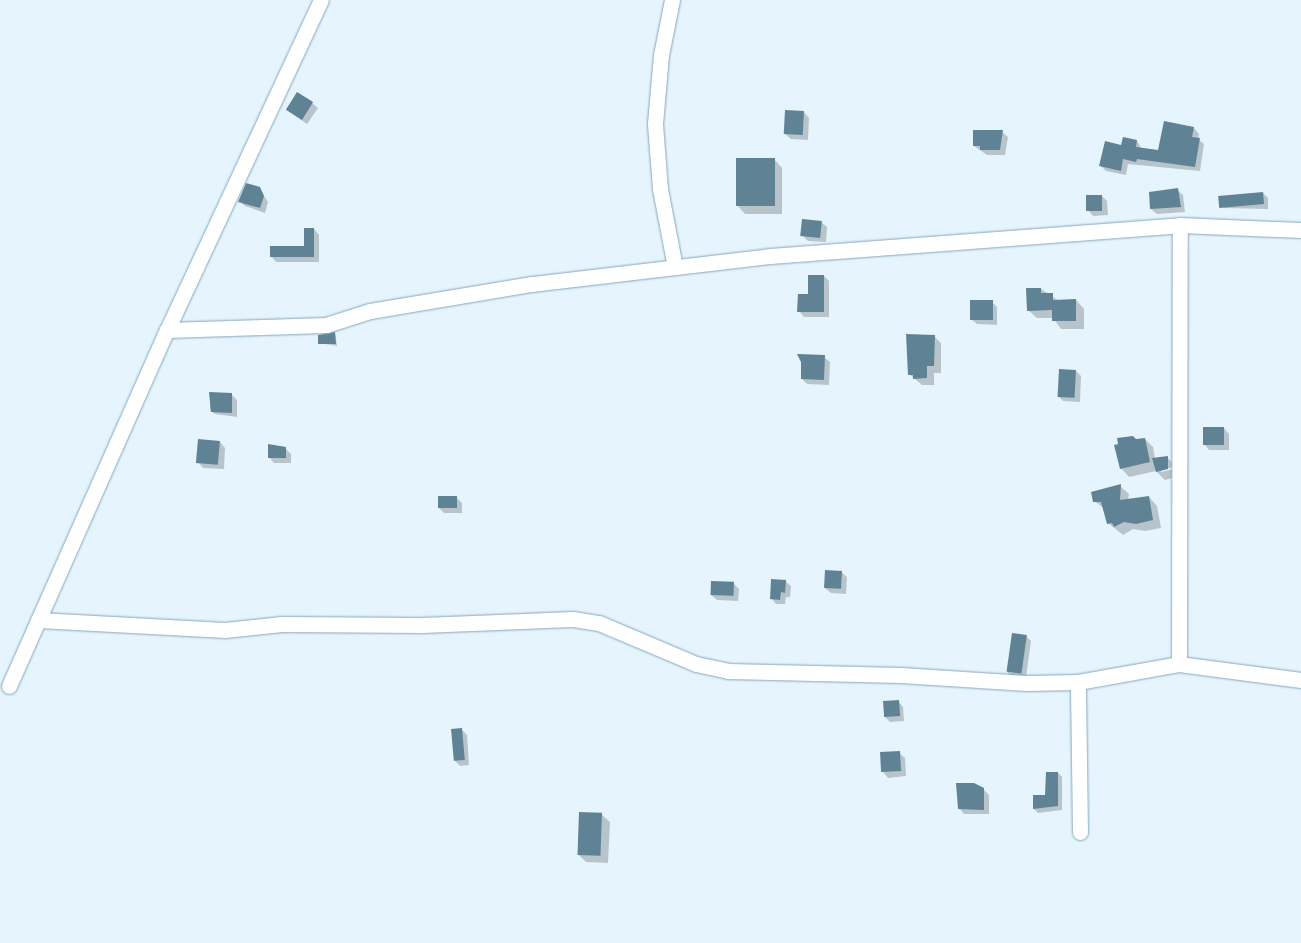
<!DOCTYPE html>
<style>
body{margin:0}
#map{position:relative;width:1301px;height:943px;overflow:hidden;background:#e6f5fd;font-family:"DejaVu Sans",sans-serif}
div>[style]{position:absolute}
[style*='--x']{left:calc(var(--x)*1px);top:calc(var(--y)*1px);width:calc(var(--w)*1px);rotate:calc(var(--a)*1deg)}
.shadow>*{inset:0;background:#0003}
.building>*{inset:0;background:#608295;transform-origin:0 0}
.roads{filter:drop-shadow(0 0 1px #84a7bb) drop-shadow(0 0 1px #84a7bb)}
.minor>*{height:15px;margin:-7.5px;padding:0 7.5px;transform-origin:7.5px;border-radius:7.5px;background:#fff}
span{translate:-50% -50%;white-space:nowrap;text-align:center;line-height:1.15;-webkit-text-stroke:5px #fff;paint-order:stroke}
</style>
<div id="map">
<div class="shadow">
<i style="clip-path:polygon(312px 103px,318px 108px,307px 124px,287px 110px)"></i>
<i style="clip-path:polygon(804px 112px,809px 118px,808px 140px,791px 139px,785px 134px)"></i>
<i style="clip-path:polygon(1194px 128px,1199px 134px,1198px 139px,1204px 144px,1200px 171px,1128px 164px,1126px 175px,1106px 171px,1100px 165px,1122px 147px,1123px 138px,1137px 141px,1142px 149px,1159px 151px)"></i>
<i style="clip-path:polygon(1002px 132px,1008px 137px,1005px 155px,987px 155px,974px 146px)"></i>
<i style="clip-path:polygon(774px 159px,782px 168px,782px 214px,745px 214px,737px 205px)"></i>
<i style="clip-path:polygon(259px 188px,268px 202px,265px 213px,245px 206px,240px 201px)"></i>
<i style="clip-path:polygon(1177px 190px,1183px 195px,1185px 212px,1157px 214px,1151px 209px)"></i>
<i style="clip-path:polygon(1263px 193px,1268px 198px,1268px 209px,1224px 208px,1219px 203px)"></i>
<i style="clip-path:polygon(1102px 196px,1107px 201px,1108px 215px,1093px 216px,1088px 210px)"></i>
<i style="clip-path:polygon(821px 222px,827px 227px,826px 242px,808px 241px,803px 236px)"></i>
<i style="clip-path:polygon(314px 229px,319px 235px,319px 262px,276px 262px,271px 256px,305px 247px)"></i>
<i style="clip-path:polygon(824px 276px,829px 281px,829px 317px,804px 317px,799px 311px)"></i>
<i style="clip-path:polygon(1041px 289px,1059px 301px,1076px 300px,1084px 309px,1084px 329px,1061px 329px,1053px 318px,1037px 318px,1028px 310px)"></i>
<i style="clip-path:polygon(992px 302px,997px 307px,997px 325px,977px 324px,971px 319px)"></i>
<i style="clip-path:polygon(335px 333px,337px 346px,319px 343px)"></i>
<i style="clip-path:polygon(908px 335px,934px 336px,941px 343px,941px 373px,934px 373px,934px 385px,922px 385px,909px 374px)"></i>
<i style="clip-path:polygon(824px 357px,830px 362px,829px 385px,807px 384px,802px 379px)"></i>
<i style="clip-path:polygon(1076px 371px,1081px 376px,1080px 402px,1063px 401px,1058px 396px)"></i>
<i style="clip-path:polygon(210px 394px,232px 395px,237px 400px,237px 417px,215px 414px,210px 409px)"></i>
<i style="clip-path:polygon(1224px 428px,1229px 434px,1229px 450px,1209px 450px,1204px 444px)"></i>
<i style="clip-path:polygon(evenodd,1145px 439px,1153px 447px,1155px 459px,1167px 457px,1175px 466px,1176px 477px,1165px 480px,1156px 471px,1129px 477px,1121px 468px,1145px 439px,1174px 467px,1174px 469px,1161px 472px,1161px 470px,1174px 467px)"></i>
<i style="clip-path:polygon(220px 442px,225px 448px,224px 469px,203px 468px,198px 462px)"></i>
<i style="clip-path:polygon(285px 448px,291px 454px,291px 463px,274px 463px,269px 457px)"></i>
<i style="clip-path:polygon(1120px 486px,1129px 494px,1128px 500px,1149px 497px,1157px 506px,1161px 528px,1145px 531px,1133px 529px,1123px 535px,1108px 523px,1105px 509px,1094px 501px)"></i>
<i style="clip-path:polygon(456px 497px,462px 503px,462px 513px,444px 513px,439px 508px)"></i>
<i style="clip-path:polygon(841px 572px,847px 577px,846px 594px,831px 593px,825px 588px)"></i>
<i style="clip-path:polygon(785px 581px,791px 586px,790px 597px,786px 597px,785px 604px,776px 604px,771px 598px)"></i>
<i style="clip-path:polygon(734px 584px,739px 589px,738px 601px,717px 600px,711px 595px)"></i>
<i style="clip-path:polygon(1026px 636px,1031px 641px,1026px 677px,1011px 676px,1007px 672px)"></i>
<i style="clip-path:polygon(898px 701px,903px 707px,904px 721px,890px 722px,885px 717px)"></i>
<i style="clip-path:polygon(462px 730px,467px 735px,469px 765px,460px 766px,454px 760px)"></i>
<i style="clip-path:polygon(899px 753px,905px 758px,906px 776px,888px 778px,883px 772px)"></i>
<i style="clip-path:polygon(1058px 773px,1062px 777px,1062px 810px,1038px 813px,1034px 809px,1034px 796px,1047px 796px)"></i>
<i style="clip-path:polygon(983px 789px,989px 795px,989px 814px,964px 814px,959px 808px)"></i>
<i style="clip-path:polygon(601px 814px,610px 822px,608px 863px,586px 862px,578px 854px)"></i>
</div>
<div class="building">
<i style="left:297px;top:92px;width:19px;height:21px;rotate:32deg"></i>
<i style="left:785px;top:110px;width:19px;height:24px;rotate:3deg"></i>
<i style="clip-path:polygon(1164px 121px,1194px 127px,1192px 137px,1200px 138px,1195px 167px,1137px 159px,1136px 162px,1123px 159px,1121px 171px,1099px 166px,1105px 141px,1121px 145px,1123px 137px,1137px 140px,1136px 147px,1158px 150px)"></i>
<i style="clip-path:polygon(973px 130px,1003px 130px,1000px 150px,980px 150px,980px 146px,973px 146px)"></i>
<i style="left:736px;top:158px;width:39px;height:48px"></i>
<i style="clip-path:polygon(246px 183px,260px 187px,264px 196px,260px 208px,238px 202px)"></i>
<i style="clip-path:polygon(1178px 188px,1181px 207px,1150px 209px,1149px 192px)"></i>
<i style="left:1263px;top:192px;width:12px;height:45px;rotate:85deg"></i>
<i style="left:1086px;top:195px;width:16px;height:16px"></i>
<i style="left:802px;top:219px;width:20px;height:17px;rotate:6deg"></i>
<i style="clip-path:polygon(304px 228px,314px 228px,314px 257px,270px 257px,270px 246px,304px 246px)"></i>
<i style="clip-path:polygon(808px 275px,824px 275px,824px 312px,797px 312px,798px 294px,808px 294px)"></i>
<i style="clip-path:polygon(1026px 288px,1041px 288px,1041px 293px,1053px 293px,1053px 300px,1076px 299px,1076px 321px,1052px 321px,1052px 310px,1027px 311px)"></i>
<i style="left:970px;top:300px;width:23px;height:20px"></i>
<i style="clip-path:polygon(335px 332px,336px 344px,318px 344px,318px 335px)"></i>
<i style="clip-path:polygon(906px 334px,935px 335px,934px 366px,927px 366px,927px 378px,913px 379px,913px 375px,908px 375px)"></i>
<i style="clip-path:polygon(797px 354px,825px 355px,824px 380px,801px 379px,801px 362px)"></i>
<i style="left:1059px;top:369px;width:17px;height:28px;rotate:3deg"></i>
<i style="clip-path:polygon(209px 392px,232px 393px,232px 413px,211px 412px)"></i>
<i style="left:1203px;top:427px;width:21px;height:18px"></i>
<i style="clip-path:polygon(1133px 436px,1136px 439px,1145px 438px,1150px 462px,1120px 469px,1114px 445px,1118px 444px,1117px 438px)"></i>
<i style="left:198px;top:439px;width:22px;height:24px;rotate:5deg"></i>
<i style="clip-path:polygon(268px 444px,286px 447px,286px 458px,268px 458px)"></i>
<i style="clip-path:polygon(1168px 456px,1168px 469px,1156px 472px,1152px 458px)"></i>
<i style="clip-path:polygon(1121px 484px,1120px 500px,1149px 496px,1153px 520px,1136px 524px,1124px 522px,1114px 527px,1112px 523px,1107px 524px,1101px 502px,1093px 502px,1091px 492px)"></i>
<i style="left:438px;top:496px;width:19px;height:12px"></i>
<i style="left:825px;top:570px;width:17px;height:18px;rotate:3deg"></i>
<i style="clip-path:polygon(771px 579px,786px 580px,785px 593px,781px 592px,780px 600px,770px 599px)"></i>
<i style="left:711px;top:581px;width:23px;height:14px;rotate:2deg"></i>
<i style="left:1012px;top:633px;width:15px;height:39px;rotate:8deg"></i>
<i style="left:899px;top:700px;width:16px;height:16px;rotate:86deg"></i>
<i style="left:462px;top:728px;width:32px;height:11px;rotate:85deg"></i>
<i style="left:900px;top:751px;width:20px;height:20px;rotate:87deg"></i>
<i style="clip-path:polygon(1046px 772px,1058px 772px,1058px 806px,1033px 809px,1033px 795px,1045px 795px)"></i>
<i style="clip-path:polygon(956px 783px,974px 783px,984px 788px,984px 810px,958px 809px)"></i>
<i style="left:579px;top:812px;width:23px;height:43px;rotate:2deg"></i>
</div>
<div class="roads">
<div class="minor">
<i style="--x:672;--y:0;--w:56;--a:101.3"></i>
<i style="--x:661;--y:55;--w:69;--a:95"></i>
<i style="--x:655;--y:124;--w:65;--a:85.6"></i>
<i style="--x:660;--y:189;--w:79;--a:79.1"></i>
<i style="--x:167;--y:330;--w:159;--a:-1.8"></i>
<i style="--x:326;--y:325;--w:46;--a:-17.7"></i>
<i style="--x:370;--y:311;--w:164;--a:-9.5"></i>
<i style="--x:532;--y:284;--w:240;--a:-6.7"></i>
<i style="--x:770;--y:256;--w:411;--a:-4.3"></i>
<i style="--x:1180;--y:225;--w:121;--a:2.4"></i>
<i style="--x:38;--y:620;--w:187;--a:3.1"></i>
<i style="--x:225;--y:630;--w:57;--a:-6"></i>
<i style="--x:282;--y:624;--w:140;--a:0.4"></i>
<i style="--x:422;--y:625;--w:151;--a:-2.3"></i>
<i style="--x:573;--y:619;--w:26;--a:9"></i>
<i style="--x:599;--y:623;--w:105;--a:22.9"></i>
<i style="--x:696;--y:664;--w:33;--a:12"></i>
<i style="--x:728;--y:671;--w:173;--a:1.3"></i>
<i style="--x:901;--y:675;--w:125;--a:3.7"></i>
<i style="--x:1026;--y:683;--w:52;--a:-1.1"></i>
<i style="--x:1179;--y:664;--w:439;--a:-89.9"></i>
<i style="--x:9;--y:686;--w:389;--a:-66.1"></i>
<i style="--x:167;--y:330;--w:364;--a:-65"></i>
<i style="--x:1080;--y:832;--w:150;--a:-90.8"></i>
<i style="--x:1078;--y:682;--w:103;--a:-10.1"></i>
<i style="--x:1179;--y:664;--w:123;--a:7.5"></i>
</div>
</div>
</div>
